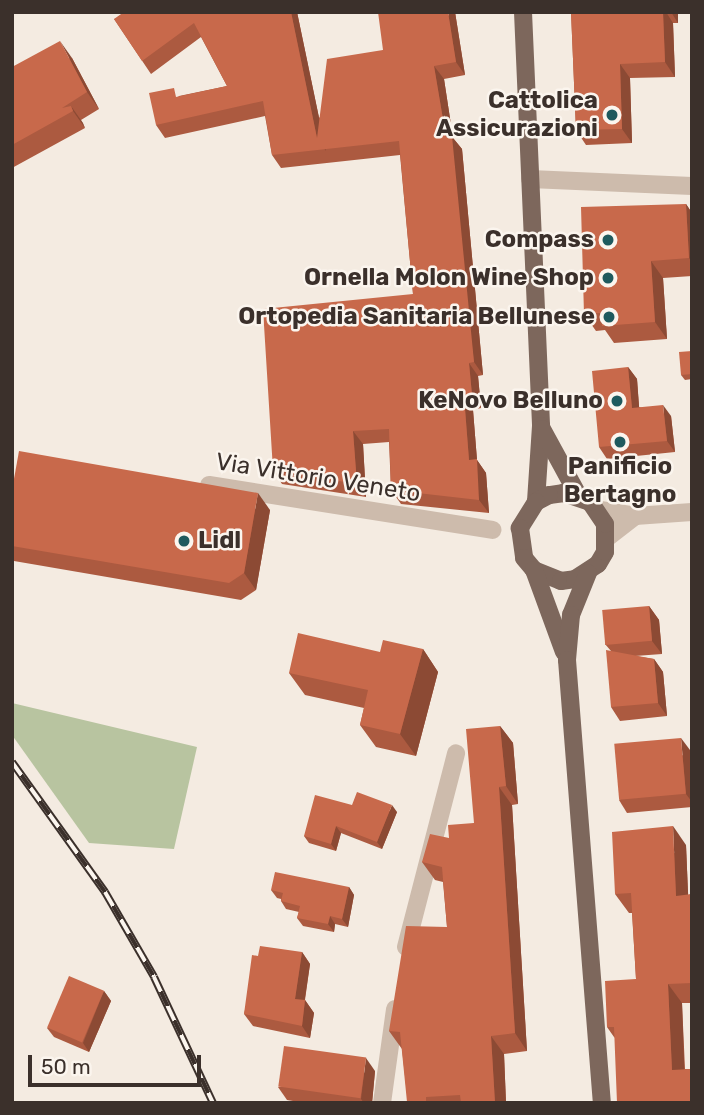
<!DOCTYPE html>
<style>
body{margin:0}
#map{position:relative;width:704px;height:1115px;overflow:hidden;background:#f4ebe1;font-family:Rubik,sans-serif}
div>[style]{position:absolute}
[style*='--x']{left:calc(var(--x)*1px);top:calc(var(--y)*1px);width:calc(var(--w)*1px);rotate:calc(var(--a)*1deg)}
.green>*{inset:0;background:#b8c4a0}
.minor>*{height:18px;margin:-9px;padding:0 9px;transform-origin:9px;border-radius:9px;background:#cdbbac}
.primary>*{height:18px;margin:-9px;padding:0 9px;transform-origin:9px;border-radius:9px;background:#7d675c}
.rail>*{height:8px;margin-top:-4px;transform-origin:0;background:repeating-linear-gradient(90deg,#fbf5ee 0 16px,#3b302b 0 32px);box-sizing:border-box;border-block:2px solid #3b302b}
.wall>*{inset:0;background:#ac5a40}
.shaded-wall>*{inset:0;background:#8c4a34}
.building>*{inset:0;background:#c8694b;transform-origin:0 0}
.dots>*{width:19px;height:19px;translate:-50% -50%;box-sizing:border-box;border:4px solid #fbf5ee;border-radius:50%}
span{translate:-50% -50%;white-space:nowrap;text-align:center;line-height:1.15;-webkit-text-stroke:5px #fbf5ee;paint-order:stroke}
.poi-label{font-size:24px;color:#3b302b;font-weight:700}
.right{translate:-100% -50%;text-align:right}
.left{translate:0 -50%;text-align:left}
.street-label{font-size:24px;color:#3b302b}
.frame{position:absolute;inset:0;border:14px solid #3b302b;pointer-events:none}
.scale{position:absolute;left:28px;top:1055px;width:173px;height:32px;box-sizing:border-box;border:4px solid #3b302b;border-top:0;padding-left:9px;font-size:21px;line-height:24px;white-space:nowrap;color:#3b302b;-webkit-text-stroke:5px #fbf5ee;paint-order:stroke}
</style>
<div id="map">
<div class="green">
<i style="clip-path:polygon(12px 703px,197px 747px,174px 849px,89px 843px,12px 735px)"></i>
</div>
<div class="minor">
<i style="--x:530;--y:179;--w:162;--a:2.5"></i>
<i style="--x:209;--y:485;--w:287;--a:9"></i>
<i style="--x:596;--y:509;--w:40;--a:10"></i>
<i style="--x:635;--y:516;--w:57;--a:-4"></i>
<i style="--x:607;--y:538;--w:36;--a:-38"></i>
<i style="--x:406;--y:947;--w:200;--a:-75.5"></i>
<i style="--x:382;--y:1103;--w:95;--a:-82.1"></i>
</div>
<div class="primary">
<i style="--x:523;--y:12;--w:414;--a:87.5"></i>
<i style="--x:541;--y:426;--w:76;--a:93.8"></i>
<i style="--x:542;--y:429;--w:75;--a:61.4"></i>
<i style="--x:534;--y:570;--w:29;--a:22"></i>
<i style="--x:561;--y:581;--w:14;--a:-8"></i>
<i style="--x:575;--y:579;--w:27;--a:-33"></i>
<i style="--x:598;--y:564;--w:14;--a:-60"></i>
<i style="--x:605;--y:552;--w:28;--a:-90"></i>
<i style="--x:605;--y:524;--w:27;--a:-124"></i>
<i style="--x:590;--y:502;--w:28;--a:-161"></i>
<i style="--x:564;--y:493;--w:15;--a:172"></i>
<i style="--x:549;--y:495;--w:15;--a:152"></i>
<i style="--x:536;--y:502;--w:31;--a:122"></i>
<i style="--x:520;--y:528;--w:30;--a:82"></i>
<i style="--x:524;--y:558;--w:16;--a:50"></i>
<i style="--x:534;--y:570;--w:87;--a:69.9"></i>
<i style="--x:588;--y:573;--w:45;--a:112"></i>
<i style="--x:571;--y:615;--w:45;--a:95.1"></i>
<i style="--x:567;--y:660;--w:444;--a:85.5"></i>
</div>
<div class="rail">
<i style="--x:12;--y:762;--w:160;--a:54.4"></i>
<i style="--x:105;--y:892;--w:98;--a:60"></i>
<i style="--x:154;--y:977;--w:139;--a:64.9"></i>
</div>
<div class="wall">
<i style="clip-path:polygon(138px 12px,297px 12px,319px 118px,383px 50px,455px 12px,465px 75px,444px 79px,453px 138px,462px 149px,483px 375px,478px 376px,481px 408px,473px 410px,477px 460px,486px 473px,489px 513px,401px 504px,391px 490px,389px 442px,363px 444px,366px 497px,282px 484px,273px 470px,413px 294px,400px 155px,281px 168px,272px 155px,265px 116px,165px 138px,156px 125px,179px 96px,227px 86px,201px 37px,151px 74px,114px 19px,135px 14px)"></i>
<i style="clip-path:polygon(571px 12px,678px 12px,678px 23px,673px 23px,675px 77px,630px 78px,632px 143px,586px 145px,576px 130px)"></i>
<i style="clip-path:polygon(72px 58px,99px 109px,81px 120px,85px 128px,12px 168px,12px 67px)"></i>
<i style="clip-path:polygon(686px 204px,692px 213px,692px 276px,663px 278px,667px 339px,614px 343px,605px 330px,596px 331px,584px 314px)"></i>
<i style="clip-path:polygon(692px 351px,692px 379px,685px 380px,681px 375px)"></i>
<i style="clip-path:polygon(628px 367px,637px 379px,639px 407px,671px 416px,675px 452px,607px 459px,599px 447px)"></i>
<i style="clip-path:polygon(12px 490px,270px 510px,256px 590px,241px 600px,14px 561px,12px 558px)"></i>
<i style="clip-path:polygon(649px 606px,659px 620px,662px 654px,635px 656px,654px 659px,663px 672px,667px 716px,620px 721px,611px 707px,611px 651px,605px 644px)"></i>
<i style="clip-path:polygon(423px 649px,438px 672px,416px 756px,376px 747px,360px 725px,364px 708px,305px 695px,289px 673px,380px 652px)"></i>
<i style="clip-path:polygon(500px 726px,513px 743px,518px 804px,512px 805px,527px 1051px,504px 1054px,506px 1103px,408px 1103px,402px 1049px,389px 1031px,447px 927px,443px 882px,435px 880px,422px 862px,449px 838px,474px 823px)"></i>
<i style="clip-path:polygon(690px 750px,692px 770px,692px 807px,627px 813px,619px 800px)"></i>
<i style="clip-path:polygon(352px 805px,397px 812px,382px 849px,341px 833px,336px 851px,309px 843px,304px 836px)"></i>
<i style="clip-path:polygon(686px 845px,688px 895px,692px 894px,692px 1003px,682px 1003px,685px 1069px,691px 1069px,692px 1070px,692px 1103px,614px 1037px,607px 1027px,636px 979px,632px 913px,629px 913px,615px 894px)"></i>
<i style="clip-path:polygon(349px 887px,354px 895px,348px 927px,335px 924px,334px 932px,303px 926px,297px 918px,299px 912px,286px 909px,281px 901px,281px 899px,277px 898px,271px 890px)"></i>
<i style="clip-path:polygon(302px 952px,310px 964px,305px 1000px,314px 1013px,310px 1038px,253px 1026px,244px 1014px,258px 956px)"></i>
<i style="clip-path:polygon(104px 991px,111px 1001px,89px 1052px,54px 1037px,47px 1028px)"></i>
<i style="clip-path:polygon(375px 1071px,372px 1103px,305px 1103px,287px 1100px,278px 1087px)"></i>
</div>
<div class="shaded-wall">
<i style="clip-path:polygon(291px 12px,297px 12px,326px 151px,317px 138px)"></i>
<i style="clip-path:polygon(448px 12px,455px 12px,465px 75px,456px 62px)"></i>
<i style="clip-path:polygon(663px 12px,666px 12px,673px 23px,675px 77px,665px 62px)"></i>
<i style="clip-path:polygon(671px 12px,678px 12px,678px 23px)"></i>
<i style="clip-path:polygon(60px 41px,72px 58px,99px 109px,87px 92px)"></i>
<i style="clip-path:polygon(620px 64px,630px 78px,632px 143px,622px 129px)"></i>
<i style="clip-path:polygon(434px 66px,444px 79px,453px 138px,462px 149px,483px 375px,474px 362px,446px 137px)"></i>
<i style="clip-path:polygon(71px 106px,83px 123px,85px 128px,73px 111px)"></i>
<i style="clip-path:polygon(686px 204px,692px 213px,692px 262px,689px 258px)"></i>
<i style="clip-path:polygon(651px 261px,663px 278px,667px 339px,655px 322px)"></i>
<i style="clip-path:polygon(469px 363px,478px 376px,481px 408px,472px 395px)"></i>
<i style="clip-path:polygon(628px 367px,637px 379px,640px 419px,632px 408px)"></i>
<i style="clip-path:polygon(464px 396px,473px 410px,477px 460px,486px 473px,489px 513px,479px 500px,469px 460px)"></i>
<i style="clip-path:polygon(663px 405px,671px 416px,675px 452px,667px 441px)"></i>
<i style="clip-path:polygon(353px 431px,363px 444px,366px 497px,357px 484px)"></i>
<i style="clip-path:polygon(258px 493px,270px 510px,256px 590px,244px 573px)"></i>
<i style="clip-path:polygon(649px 606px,659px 620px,662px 654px,652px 641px)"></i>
<i style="clip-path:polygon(423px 649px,438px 672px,416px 756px,400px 734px)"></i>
<i style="clip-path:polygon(654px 659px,663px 672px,667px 716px,658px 703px)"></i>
<i style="clip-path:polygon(500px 726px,513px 743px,518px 804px,506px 786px)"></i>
<i style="clip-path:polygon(681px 738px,690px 750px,692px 770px,692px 802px,686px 794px)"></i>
<i style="clip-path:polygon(499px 787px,512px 805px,527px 1051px,515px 1033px)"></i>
<i style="clip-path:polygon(392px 805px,397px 812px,382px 849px,377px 842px)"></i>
<i style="clip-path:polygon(336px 826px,341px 833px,336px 851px,331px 844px)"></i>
<i style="clip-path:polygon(673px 826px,686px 845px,689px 915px,676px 896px)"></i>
<i style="clip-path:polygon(349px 887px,354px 895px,348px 927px,342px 919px)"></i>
<i style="clip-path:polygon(330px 916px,335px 924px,334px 932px,328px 924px)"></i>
<i style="clip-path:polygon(302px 952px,310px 964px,303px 1011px,295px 999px)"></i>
<i style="clip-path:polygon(668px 984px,682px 1003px,685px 1089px,672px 1070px)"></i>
<i style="clip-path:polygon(104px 991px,111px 1001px,89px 1052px,83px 1043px)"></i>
<i style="clip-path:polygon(305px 1000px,314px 1013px,310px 1038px,302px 1026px)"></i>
<i style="clip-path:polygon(491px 1036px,504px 1054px,506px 1103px,495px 1103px)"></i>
<i style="clip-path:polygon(366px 1058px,375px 1071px,372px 1103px,364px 1103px,361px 1099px)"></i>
</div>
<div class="building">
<i style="clip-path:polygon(124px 12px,133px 12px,135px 14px,138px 12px,291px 12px,317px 138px,327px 59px,383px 50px,378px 12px,448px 12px,456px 62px,434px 66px,446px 137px,452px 136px,474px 362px,469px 363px,472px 395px,464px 396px,469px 460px,477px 459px,479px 500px,391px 490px,389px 429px,353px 431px,357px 484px,273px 470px,263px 309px,413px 294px,399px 141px,272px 155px,263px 101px,156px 125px,149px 93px,174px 88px,176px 97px,227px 86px,194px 23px,142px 61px,114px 19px)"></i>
<i style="clip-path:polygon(571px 12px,663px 12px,665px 62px,620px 64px,622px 129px,576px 130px)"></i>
<i style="clip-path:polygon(60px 41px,87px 92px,62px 108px,71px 106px,73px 111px,12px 145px,12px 67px)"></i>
<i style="clip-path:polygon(686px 204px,689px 258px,651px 261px,655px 322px,602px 326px,601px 313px,584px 314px,581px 207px)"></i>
<i style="clip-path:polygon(692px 351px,692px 374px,681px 375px,679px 352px)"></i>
<i style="clip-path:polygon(628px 367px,632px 408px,663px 405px,667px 441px,599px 447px,592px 371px)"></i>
<i style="clip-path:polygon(19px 451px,258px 493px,244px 573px,229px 583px,12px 546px,12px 490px)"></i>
<i style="left:649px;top:606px;width:35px;height:47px;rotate:85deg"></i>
<i style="clip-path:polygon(298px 633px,380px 652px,383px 640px,423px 649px,400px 734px,360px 725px,368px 690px,289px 673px)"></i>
<i style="clip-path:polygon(606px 650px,654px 659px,658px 703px,611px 707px)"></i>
<i style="clip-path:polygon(500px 726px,506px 786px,499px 787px,515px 1033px,491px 1036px,495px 1103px,461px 1103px,460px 1095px,426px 1097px,426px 1103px,407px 1102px,400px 1032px,389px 1031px,406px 926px,447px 927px,442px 867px,422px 862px,430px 834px,449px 838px,448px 825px,474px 823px,466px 729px)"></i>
<i style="left:681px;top:738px;width:56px;height:67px;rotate:85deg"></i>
<i style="clip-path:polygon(357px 792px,392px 805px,377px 842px,336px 826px,331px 844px,304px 836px,315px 795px,352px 805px)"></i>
<i style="clip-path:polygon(673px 826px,676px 896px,692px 894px,692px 983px,668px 984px,672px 1070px,691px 1069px,692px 1103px,617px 1103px,614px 1027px,607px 1027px,605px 981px,636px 979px,631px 893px,615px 894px,612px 832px)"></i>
<i style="clip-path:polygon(275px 872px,349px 887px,342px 919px,330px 916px,328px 924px,297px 918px,300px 906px,281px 901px,283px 893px,271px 890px)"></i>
<i style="clip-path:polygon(260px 946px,302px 952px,295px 999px,305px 1000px,302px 1026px,244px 1014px,252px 955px,258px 956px)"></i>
<i style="left:69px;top:976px;width:38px;height:56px;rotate:23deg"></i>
<i style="left:284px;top:1046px;width:83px;height:41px;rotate:8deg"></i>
</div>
<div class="dots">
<i style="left:612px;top:115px;background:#1f5a5e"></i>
<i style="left:608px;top:240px;background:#1f5a5e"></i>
<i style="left:608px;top:278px;background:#1f5a5e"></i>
<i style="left:609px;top:317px;background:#1f5a5e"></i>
<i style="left:617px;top:401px;background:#1f5a5e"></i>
<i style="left:620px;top:442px;background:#1f5a5e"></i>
<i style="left:184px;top:541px;background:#1f5a5e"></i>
</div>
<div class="poi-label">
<span class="right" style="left:598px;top:115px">Cattolica<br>Assicurazioni</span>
<span class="right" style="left:594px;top:240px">Compass</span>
<span class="right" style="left:594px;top:278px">Ornella Molon Wine Shop</span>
<span class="right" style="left:595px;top:317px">Ortopedia Sanitaria Bellunese</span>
<span class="right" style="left:603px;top:401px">KeNovo Belluno</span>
<span style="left:620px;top:481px">Panificio<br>Bertagno</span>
<span class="left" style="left:198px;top:541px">Lidl</span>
</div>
<div class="street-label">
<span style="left:318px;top:478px;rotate:9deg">Via Vittorio Veneto</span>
</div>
<div class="frame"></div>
<div class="scale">50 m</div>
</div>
